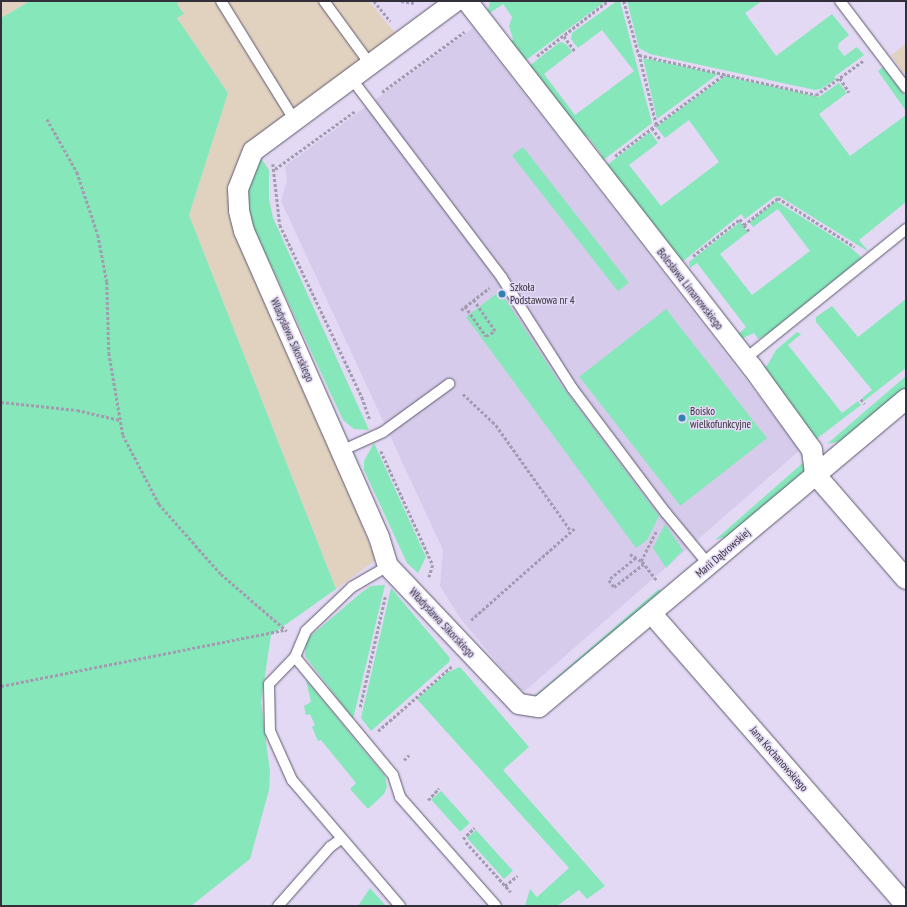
<!DOCTYPE html>
<meta charset="utf-8">
<style>
body{margin:0}
#map{position:relative;width:907px;height:907px;overflow:hidden;background:#e3d9f4;font-family:"PT Sans Narrow",sans-serif}
div>[style]{position:absolute}
[style*='--x']{left:calc(var(--x)*1px);top:calc(var(--y)*1px);width:calc(var(--w)*1px);rotate:calc(var(--a)*1deg)}
.industrial>*{inset:0;background:#e1d2c0}
.built>*{inset:0;background:#d7cbec}
.green>*{inset:0;background:#86e7bb;transform-origin:0 0}
.path>*{height:2.5px;margin-top:-1.25px;transform-origin:0;background:repeating-linear-gradient(90deg,#a39cb1 0 3px,transparent 0 5px)}
.roads{filter:drop-shadow(0 0 1px #5f576e) drop-shadow(0 0 1px #5f576e)}
.service>*{height:10px;margin:-5px;padding:0 5px;transform-origin:5px;border-radius:5px;background:#fff}
.minor>*{height:20px;margin:-10px;padding:0 10px;transform-origin:10px;border-radius:10px;background:#fff}
.dots>*{width:11px;height:11px;translate:-50% -50%;box-sizing:border-box;border:2px solid #e3d9f4;border-radius:50%}
span{translate:-50% -50%;white-space:nowrap;text-align:center;line-height:1.15;-webkit-text-stroke:3px #e3d9f4;paint-order:stroke}
.poi-label{font-size:11px;color:#332f3a}
.left{translate:0 -50%;text-align:left}
.street-label{font-size:11px;color:#332f3a}
.frame{position:absolute;inset:0;border:2px solid #332f3a;pointer-events:none}
</style>
<div id="map">
<div class="industrial">
<i style="clip-path:polygon(1px 1px,30px 1px,1px 18px)"></i>
<i style="clip-path:polygon(180px 1px,369px 1px,396px 34px,240px 153px,233px 207px,376px 560px,336px 589px,189px 215px,228px 93px,177px 18px,176px 3px)"></i>
<i style="clip-path:polygon(906px 44px,906px 71px,903px 73px,891px 55px)"></i>
</div>
<div class="built">
<i style="clip-path:polygon(473px 28px,800px 450px,525px 691px,519px 689px,460px 618px,440px 586px,443px 550px,281px 201px,287px 180px,285px 166px)"></i>
</div>
<div class="green">
<i style="clip-path:polygon(30px 1px,180px 1px,177px 4px,184px 14px,177px 18px,228px 93px,189px 215px,336px 589px,271px 635px,261px 702px,270px 772px,269px 790px,250px 859px,191px 906px,1px 906px,1px 18px)"></i>
<i style="clip-path:polygon(490px 1px,606px 1px,522px 63px,509px 44px,513px 39px,509px 26px,512px 17px,503px 4px,487px 15px)"></i>
<i style="clip-path:polygon(617px 1px,620px 1px,652px 123px,598px 164px,596px 162px,602px 155px,588px 137px,574px 133px,524px 70px,560px 42px,566px 44px,572px 52px,544px 74px,575px 115px,634px 71px,602px 30px,578px 48px,571px 39px,572px 33px)"></i>
<i style="clip-path:polygon(627px 1px,762px 1px,745px 13px,776px 56px,832px 14px,849px 35px,839px 43px,838px 48px,844px 56px,857px 47px,864px 55px,834px 77px,836px 79px,821px 89px,815px 90px,650px 54px,639px 48px)"></i>
<i style="clip-path:polygon(643px 58px,718px 74px,657px 119px)"></i>
<i style="clip-path:polygon(883px 67px,906px 97px,906px 111px,878px 71px)"></i>
<i style="clip-path:polygon(725px 76px,819px 97px,839px 83px,847px 93px,819px 114px,850px 156px,906px 115px,906px 202px,859px 240px,869px 252px,779px 196px,774px 197px,745px 219px,741px 214px,677px 266px,602px 169px,650px 132px,658px 143px,629px 165px,661px 206px,719px 162px,689px 120px,665px 138px,656px 127px)"></i>
<i style="left:523px;top:147px;width:172px;height:14px;rotate:52deg"></i>
<i style="clip-path:polygon(261px 158px,269px 170px,269px 199px,273px 218px,369px 430px,354px 429px,343px 420px,250px 220px,247px 209px,248px 196px,251px 179px)"></i>
<i style="clip-path:polygon(776px 201px,850px 247px,862px 258px,769px 333px,758px 339px,754px 333px,743px 338px,739px 337px,737px 335px,746px 327px,697px 263px,690px 268px,689px 262px,740px 222px,748px 232px,720px 254px,752px 295px,810px 251px,778px 209px,753px 227px,749px 222px)"></i>
<i style="clip-path:polygon(500px 291px,561px 385px,659px 516px,647px 540px,636px 548px,466px 317px)"></i>
<i style="clip-path:polygon(906px 299px,906px 368px,864px 401px,862px 398px,872px 390px,816px 322px,816px 317px,832px 306px,858px 337px)"></i>
<i style="left:666px;top:309px;width:164px;height:110px;rotate:52deg"></i>
<i style="clip-path:polygon(797px 332px,801px 334px,788px 345px,842px 413px,858px 401px,861px 405px,815px 440px,763px 366px,767px 366px,776px 350px)"></i>
<i style="clip-path:polygon(906px 376px,906px 390px,842px 441px,827px 444px)"></i>
<i style="clip-path:polygon(374px 443px,426px 557px,418px 573px,407px 563px,364px 470px,364px 461px)"></i>
<i style="clip-path:polygon(805px 461px,804px 473px,732px 535px,715px 540px)"></i>
<i style="clip-path:polygon(665px 524px,683px 550px,666px 568px,653px 548px)"></i>
<i style="clip-path:polygon(385px 585px,353px 719px,305px 656px,306px 640px,362px 592px,371px 586px)"></i>
<i style="clip-path:polygon(391px 588px,450px 658px,449px 662px,371px 731px,361px 718px)"></i>
<i style="clip-path:polygon(659px 589px,663px 595px,540px 698px,535px 696px)"></i>
<i style="clip-path:polygon(460px 667px,529px 747px,503px 770px,605px 886px,587px 899px,579px 890px,557px 906px,525px 906px,530px 889px,537px 897px,569px 868px,417px 699px,448px 672px)"></i>
<i style="clip-path:polygon(306px 680px,385px 776px,387px 787px,384px 794px,369px 808px,367px 808px,350px 789px,356px 783px,321px 740px,318px 741px,312px 727px,315px 725px,310px 714px,306px 715px,304px 706px,311px 702px)"></i>
<i style="left:441px;top:791px;width:43px;height:13px;rotate:48deg"></i>
<i style="left:476px;top:830px;width:55px;height:12px;rotate:48deg"></i>
<i style="clip-path:polygon(370px 888px,386px 906px,358px 906px)"></i>
</div>
<div class="path">
<i style="--x:374;--y:1;--w:26;--a:51"></i>
<i style="--x:401;--y:1;--w:13;--a:9"></i>
<i style="--x:624;--y:1;--w:56;--a:74.5"></i>
<i style="--x:564;--y:36;--w:19;--a:54"></i>
<i style="--x:537;--y:56;--w:90;--a:-37.8"></i>
<i style="--x:840;--y:78;--w:17;--a:57"></i>
<i style="--x:382;--y:92;--w:102;--a:-36.2"></i>
<i style="--x:47;--y:119;--w:61;--a:60.5"></i>
<i style="--x:77;--y:172;--w:66;--a:71.6"></i>
<i style="--x:98;--y:235;--w:48;--a:79.2"></i>
<i style="--x:107;--y:282;--w:71;--a:88.4"></i>
<i style="--x:109;--y:353;--w:83;--a:80.3"></i>
<i style="--x:123;--y:435;--w:78;--a:62.4"></i>
<i style="--x:159;--y:504;--w:94;--a:48.5"></i>
<i style="--x:221;--y:574;--w:87;--a:40.8"></i>
<i style="--x:656;--y:125;--w:86;--a:-36.5"></i>
<i style="--x:652;--y:128;--w:15;--a:53"></i>
<i style="--x:615;--y:156;--w:51;--a:-37.1"></i>
<i style="--x:656;--y:125;--w:72;--a:-103.7"></i>
<i style="--x:639;--y:55;--w:181;--a:12.7"></i>
<i style="--x:816;--y:95;--w:59;--a:-36.1"></i>
<i style="--x:273;--y:164;--w:61;--a:83.5"></i>
<i style="--x:280;--y:225;--w:191;--a:64.5"></i>
<i style="--x:362;--y:397;--w:24;--a:71"></i>
<i style="--x:275;--y:169;--w:99;--a:-35.9"></i>
<i style="--x:744;--y:225;--w:8;--a:50"></i>
<i style="--x:693;--y:256;--w:60;--a:-38.2"></i>
<i style="--x:740;--y:219;--w:7;--a:56"></i>
<i style="--x:744;--y:225;--w:43;--a:-38.5"></i>
<i style="--x:778;--y:198;--w:91;--a:32.5"></i>
<i style="--x:465;--y:306;--w:37;--a:55"></i>
<i style="--x:486;--y:336;--w:10;--a:-29"></i>
<i style="--x:495;--y:331;--w:38;--a:-125"></i>
<i style="--x:461;--y:310;--w:36;--a:-38"></i>
<i style="--x:463;--y:394;--w:45;--a:43.2"></i>
<i style="--x:496;--y:425;--w:130;--a:54.7"></i>
<i style="--x:861;--y:399;--w:6;--a:51"></i>
<i style="--x:1;--y:402;--w:76;--a:6"></i>
<i style="--x:77;--y:410;--w:44;--a:13.1"></i>
<i style="--x:381;--y:451;--w:125;--a:65.5"></i>
<i style="--x:433;--y:565;--w:13;--a:108"></i>
<i style="--x:630;--y:554;--w:13;--a:32"></i>
<i style="--x:636;--y:558;--w:35;--a:141"></i>
<i style="--x:609;--y:580;--w:9;--a:54"></i>
<i style="--x:614;--y:587;--w:37;--a:-38"></i>
<i style="--x:656;--y:580;--w:24;--a:-128"></i>
<i style="--x:641;--y:561;--w:35;--a:-63"></i>
<i style="--x:471;--y:620;--w:139;--a:-41.5"></i>
<i style="--x:1;--y:686;--w:288;--a:-11.2"></i>
<i style="--x:360;--y:707;--w:113;--a:-77.2"></i>
<i style="--x:378;--y:731;--w:98;--a:-41.3"></i>
<i style="--x:404;--y:760;--w:7;--a:-45"></i>
<i style="--x:428;--y:800;--w:16;--a:-47"></i>
<i style="--x:463;--y:839;--w:16;--a:-45"></i>
<i style="--x:466;--y:842;--w:67;--a:48"></i>
<i style="--x:505;--y:886;--w:16;--a:-40"></i>
</div>
<div class="roads">
<div class="service">
<i style="--x:221;--y:1;--w:139;--a:58.3"></i>
<i style="--x:324;--y:1;--w:78;--a:53.9"></i>
<i style="--x:840;--y:1;--w:109;--a:52.8"></i>
<i style="--x:351;--y:78;--w:251;--a:52.9"></i>
<i style="--x:502;--y:278;--w:130;--a:57.5"></i>
<i style="--x:572;--y:388;--w:156;--a:53.1"></i>
<i style="--x:666;--y:513;--w:67;--a:50.4"></i>
<i style="--x:745;--y:359;--w:207;--a:-38.9"></i>
<i style="--x:341;--y:451;--w:46;--a:-24.3"></i>
<i style="--x:383;--y:432;--w:82;--a:-36"></i>
<i style="--x:388;--y:566;--w:42;--a:149.7"></i>
<i style="--x:352;--y:587;--w:64;--a:136.3"></i>
<i style="--x:306;--y:631;--w:28;--a:113"></i>
<i style="--x:295;--y:657;--w:153;--a:50.3"></i>
<i style="--x:393;--y:775;--w:23;--a:72"></i>
<i style="--x:400;--y:797;--w:145;--a:48.6"></i>
<i style="--x:295;--y:657;--w:37;--a:134"></i>
<i style="--x:269;--y:684;--w:47;--a:88.8"></i>
<i style="--x:270;--y:731;--w:54;--a:65.8"></i>
<i style="--x:292;--y:780;--w:166;--a:49.4"></i>
<i style="--x:278;--y:906;--w:79;--a:-48.6"></i>
<i style="--x:330;--y:847;--w:14;--a:-36"></i>
</div>
<div class="minor">
<i style="--x:456;--y:1;--w:252;--a:143.5"></i>
<i style="--x:253;--y:151;--w:41;--a:111.5"></i>
<i style="--x:238;--y:189;--w:22;--a:87"></i>
<i style="--x:239;--y:211;--w:21;--a:76"></i>
<i style="--x:244;--y:231;--w:334;--a:66.2"></i>
<i style="--x:379;--y:537;--w:30;--a:73"></i>
<i style="--x:388;--y:566;--w:190;--a:46.5"></i>
<i style="--x:519;--y:704;--w:20;--a:9"></i>
<i style="--x:539;--y:707;--w:479;--a:-40"></i>
<i style="--x:467;--y:1;--w:464;--a:52.1"></i>
<i style="--x:752;--y:367;--w:102;--a:54.1"></i>
<i style="--x:812;--y:450;--w:24;--a:83"></i>
<i style="--x:815;--y:474;--w:139;--a:49.1"></i>
<i style="--x:652;--y:614;--w:386;--a:48.9"></i>
</div>
</div>
<div class="dots">
<i style="left:502px;top:294px;background:#2f82b2"></i>
<i style="left:682px;top:418px;background:#2f82b2"></i>
</div>
<div class="poi-label">
<span class="left" style="left:510px;top:294px">Szkoła<br>Podstawowa nr 4</span>
<span class="left" style="left:690px;top:418px">Boisko<br>wielkofunkcyjne</span>
</div>
<div class="street-label">
<span style="left:690px;top:289px;rotate:52deg">Bolesława Limanowskiego</span>
<span style="left:292px;top:340px;rotate:66deg">Władysława Sikorskiego</span>
<span style="left:723px;top:553px;rotate:-41deg">Marii Dąbrowskiej</span>
<span style="left:442px;top:623px;rotate:47deg">Władysława Sikorskiego</span>
<span style="left:779px;top:759px;rotate:49deg">Jana Kochanowskiego</span>
</div>
<div class="frame"></div>
</div>
